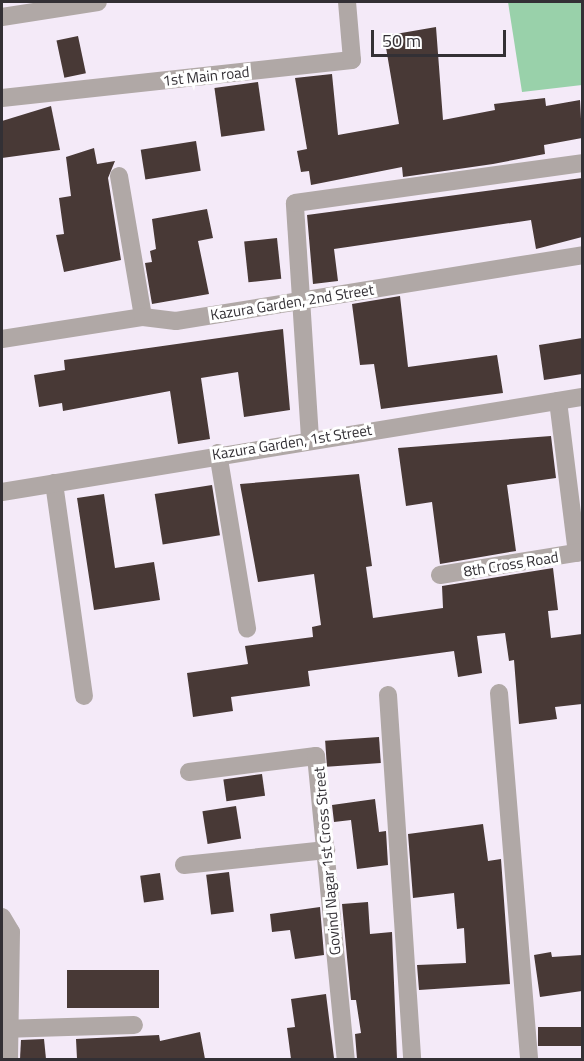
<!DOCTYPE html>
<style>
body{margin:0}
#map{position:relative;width:584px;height:1061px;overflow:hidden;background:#f4eaf8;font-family:"Titillium Web",sans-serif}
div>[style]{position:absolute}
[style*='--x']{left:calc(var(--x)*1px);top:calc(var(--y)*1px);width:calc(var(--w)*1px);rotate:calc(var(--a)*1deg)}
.green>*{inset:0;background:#99d1aa}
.building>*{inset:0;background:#483936;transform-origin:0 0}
.minor>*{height:18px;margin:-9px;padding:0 9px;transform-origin:9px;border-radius:9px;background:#b0a8a6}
span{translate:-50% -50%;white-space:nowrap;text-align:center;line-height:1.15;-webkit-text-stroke:6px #fff;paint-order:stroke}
.street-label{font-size:15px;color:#333035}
.frame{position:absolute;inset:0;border:3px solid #333035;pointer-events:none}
.scale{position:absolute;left:371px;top:30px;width:135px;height:27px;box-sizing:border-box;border:3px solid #333035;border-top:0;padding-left:8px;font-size:18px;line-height:21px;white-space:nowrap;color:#333035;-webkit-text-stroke:4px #fff;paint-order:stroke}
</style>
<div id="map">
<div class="green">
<i style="clip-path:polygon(508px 2px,582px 2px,582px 85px,522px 92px)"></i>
</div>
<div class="building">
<i style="clip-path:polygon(436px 27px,443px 120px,495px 110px,494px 104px,545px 98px,546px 106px,580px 100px,582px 138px,544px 145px,545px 154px,493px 164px,403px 177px,402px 167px,311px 185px,309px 171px,301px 172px,297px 151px,307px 149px,295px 78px,332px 74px,338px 135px,399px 124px,384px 36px)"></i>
<i style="left:78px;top:36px;width:38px;height:22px;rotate:78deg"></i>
<i style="left:258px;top:82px;width:49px;height:44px;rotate:82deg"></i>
<i style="clip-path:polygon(51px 106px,60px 150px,2px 158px,2px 121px)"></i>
<i style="left:196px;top:141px;width:30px;height:56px;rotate:81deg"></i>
<i style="clip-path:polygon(94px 148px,97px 164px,115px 161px,108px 178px,121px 260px,64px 272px,56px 235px,64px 234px,59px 198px,71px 196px,66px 157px)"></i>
<i style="clip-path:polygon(582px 178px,582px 237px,536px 249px,531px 220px,334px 249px,338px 281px,313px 284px,307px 215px)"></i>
<i style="clip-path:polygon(207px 209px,213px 238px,198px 241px,209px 294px,152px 304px,145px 263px,152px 262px,150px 251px,156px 249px,152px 219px)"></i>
<i style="left:277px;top:238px;width:41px;height:33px;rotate:84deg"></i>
<i style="clip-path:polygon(400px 296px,408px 367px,497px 355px,503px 393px,381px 409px,374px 364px,360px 365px,352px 304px)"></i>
<i style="clip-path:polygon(283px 329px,290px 410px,244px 417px,238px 372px,201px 378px,210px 439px,178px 444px,170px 391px,63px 411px,62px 403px,39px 407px,34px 375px,65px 370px,64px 360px)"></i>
<i style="clip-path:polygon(582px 338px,582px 374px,544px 380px,539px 345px)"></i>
<i style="clip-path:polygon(551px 436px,556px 478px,507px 485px,516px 551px,440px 564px,432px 502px,406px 506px,398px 448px)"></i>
<i style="clip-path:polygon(359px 474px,372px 566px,366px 567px,373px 618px,443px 608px,442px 586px,553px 568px,558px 610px,548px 611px,551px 638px,582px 634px,582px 704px,555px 707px,557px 719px,519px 724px,514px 660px,509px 661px,505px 633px,477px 636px,482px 673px,458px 677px,454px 651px,308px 671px,310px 686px,231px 697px,233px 711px,193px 717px,187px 673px,248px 664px,245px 646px,313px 637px,312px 627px,321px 625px,314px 574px,258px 582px,240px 484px)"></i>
<i style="left:212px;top:485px;width:51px;height:58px;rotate:81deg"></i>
<i style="clip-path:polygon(104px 494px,115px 568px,154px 562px,160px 600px,94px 610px,77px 498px)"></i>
<i style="left:379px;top:737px;width:26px;height:54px;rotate:86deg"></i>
<i style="left:262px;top:774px;width:22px;height:39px;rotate:82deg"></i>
<i style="clip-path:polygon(375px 799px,379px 832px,386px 831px,388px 865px,357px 869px,351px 820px,334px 822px,332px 805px)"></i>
<i style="left:236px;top:806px;width:33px;height:34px;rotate:81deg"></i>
<i style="clip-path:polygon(483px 824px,488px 861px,501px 859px,510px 984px,419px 990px,417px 965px,466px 963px,464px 928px,457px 929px,454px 893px,413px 898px,408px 834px)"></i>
<i style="left:229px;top:872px;width:40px;height:23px;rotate:83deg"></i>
<i style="left:160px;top:873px;width:27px;height:20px;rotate:82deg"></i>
<i style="clip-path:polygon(368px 902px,370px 934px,392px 932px,397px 1059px,357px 1059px,355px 1034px,361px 1033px,356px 1000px,351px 1000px,342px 904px)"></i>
<i style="clip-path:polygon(320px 907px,324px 955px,295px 959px,290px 930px,272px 932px,270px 914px)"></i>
<i style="clip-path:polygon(551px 952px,552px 957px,582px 955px,582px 991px,540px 997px,534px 955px)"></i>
<i style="left:67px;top:970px;width:92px;height:38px"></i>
<i style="clip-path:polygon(326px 994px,334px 1058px,291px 1059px,287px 1028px,295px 1027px,291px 999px)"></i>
<i style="left:582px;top:1027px;width:19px;height:44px;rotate:90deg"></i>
<i style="clip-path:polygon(200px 1032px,205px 1059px,77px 1059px,76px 1039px,159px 1035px,160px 1041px)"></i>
<i style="clip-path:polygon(44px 1039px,46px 1059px,20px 1059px,21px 1040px)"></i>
</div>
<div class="minor">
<i style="--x:2;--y:17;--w:97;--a:-8.9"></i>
<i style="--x:2;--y:98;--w:352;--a:-6.2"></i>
<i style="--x:352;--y:60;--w:58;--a:-94.9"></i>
<i style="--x:119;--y:176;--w:143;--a:80.3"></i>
<i style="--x:2;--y:339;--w:143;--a:-8.9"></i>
<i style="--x:143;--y:317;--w:33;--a:7"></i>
<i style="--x:176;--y:321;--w:411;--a:-9.2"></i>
<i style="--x:558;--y:401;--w:153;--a:82.9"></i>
<i style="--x:310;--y:438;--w:235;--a:-93.7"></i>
<i style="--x:295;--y:203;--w:290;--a:-7.9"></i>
<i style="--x:218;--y:453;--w:178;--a:80.6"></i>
<i style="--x:54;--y:483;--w:215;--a:82"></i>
<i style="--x:2;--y:492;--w:588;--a:-9.3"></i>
<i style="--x:440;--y:575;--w:144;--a:-9.2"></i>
<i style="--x:499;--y:693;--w:368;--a:85.3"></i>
<i style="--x:388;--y:695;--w:366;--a:86.2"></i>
<i style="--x:189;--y:772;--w:128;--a:-7.2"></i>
<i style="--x:316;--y:756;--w:305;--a:84.4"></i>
<i style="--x:184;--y:865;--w:143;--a:-6"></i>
<i style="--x:2;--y:917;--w:17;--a:59"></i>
<i style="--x:11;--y:932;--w:128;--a:90.9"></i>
<i style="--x:2;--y:1029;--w:132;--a:-1.7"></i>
</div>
<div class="street-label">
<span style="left:206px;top:76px;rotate:-6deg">1st Main road</span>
<span style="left:292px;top:302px;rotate:-9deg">Kazura Garden, 2nd Street</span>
<span style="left:292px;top:442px;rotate:-9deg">Kazura Garden, 1st Street</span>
<span style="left:511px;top:564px;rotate:-9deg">8th Cross Road</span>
<span style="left:327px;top:861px;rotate:-95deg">Govind Nagar 1st Cross Street</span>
</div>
<div class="frame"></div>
<div class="scale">50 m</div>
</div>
